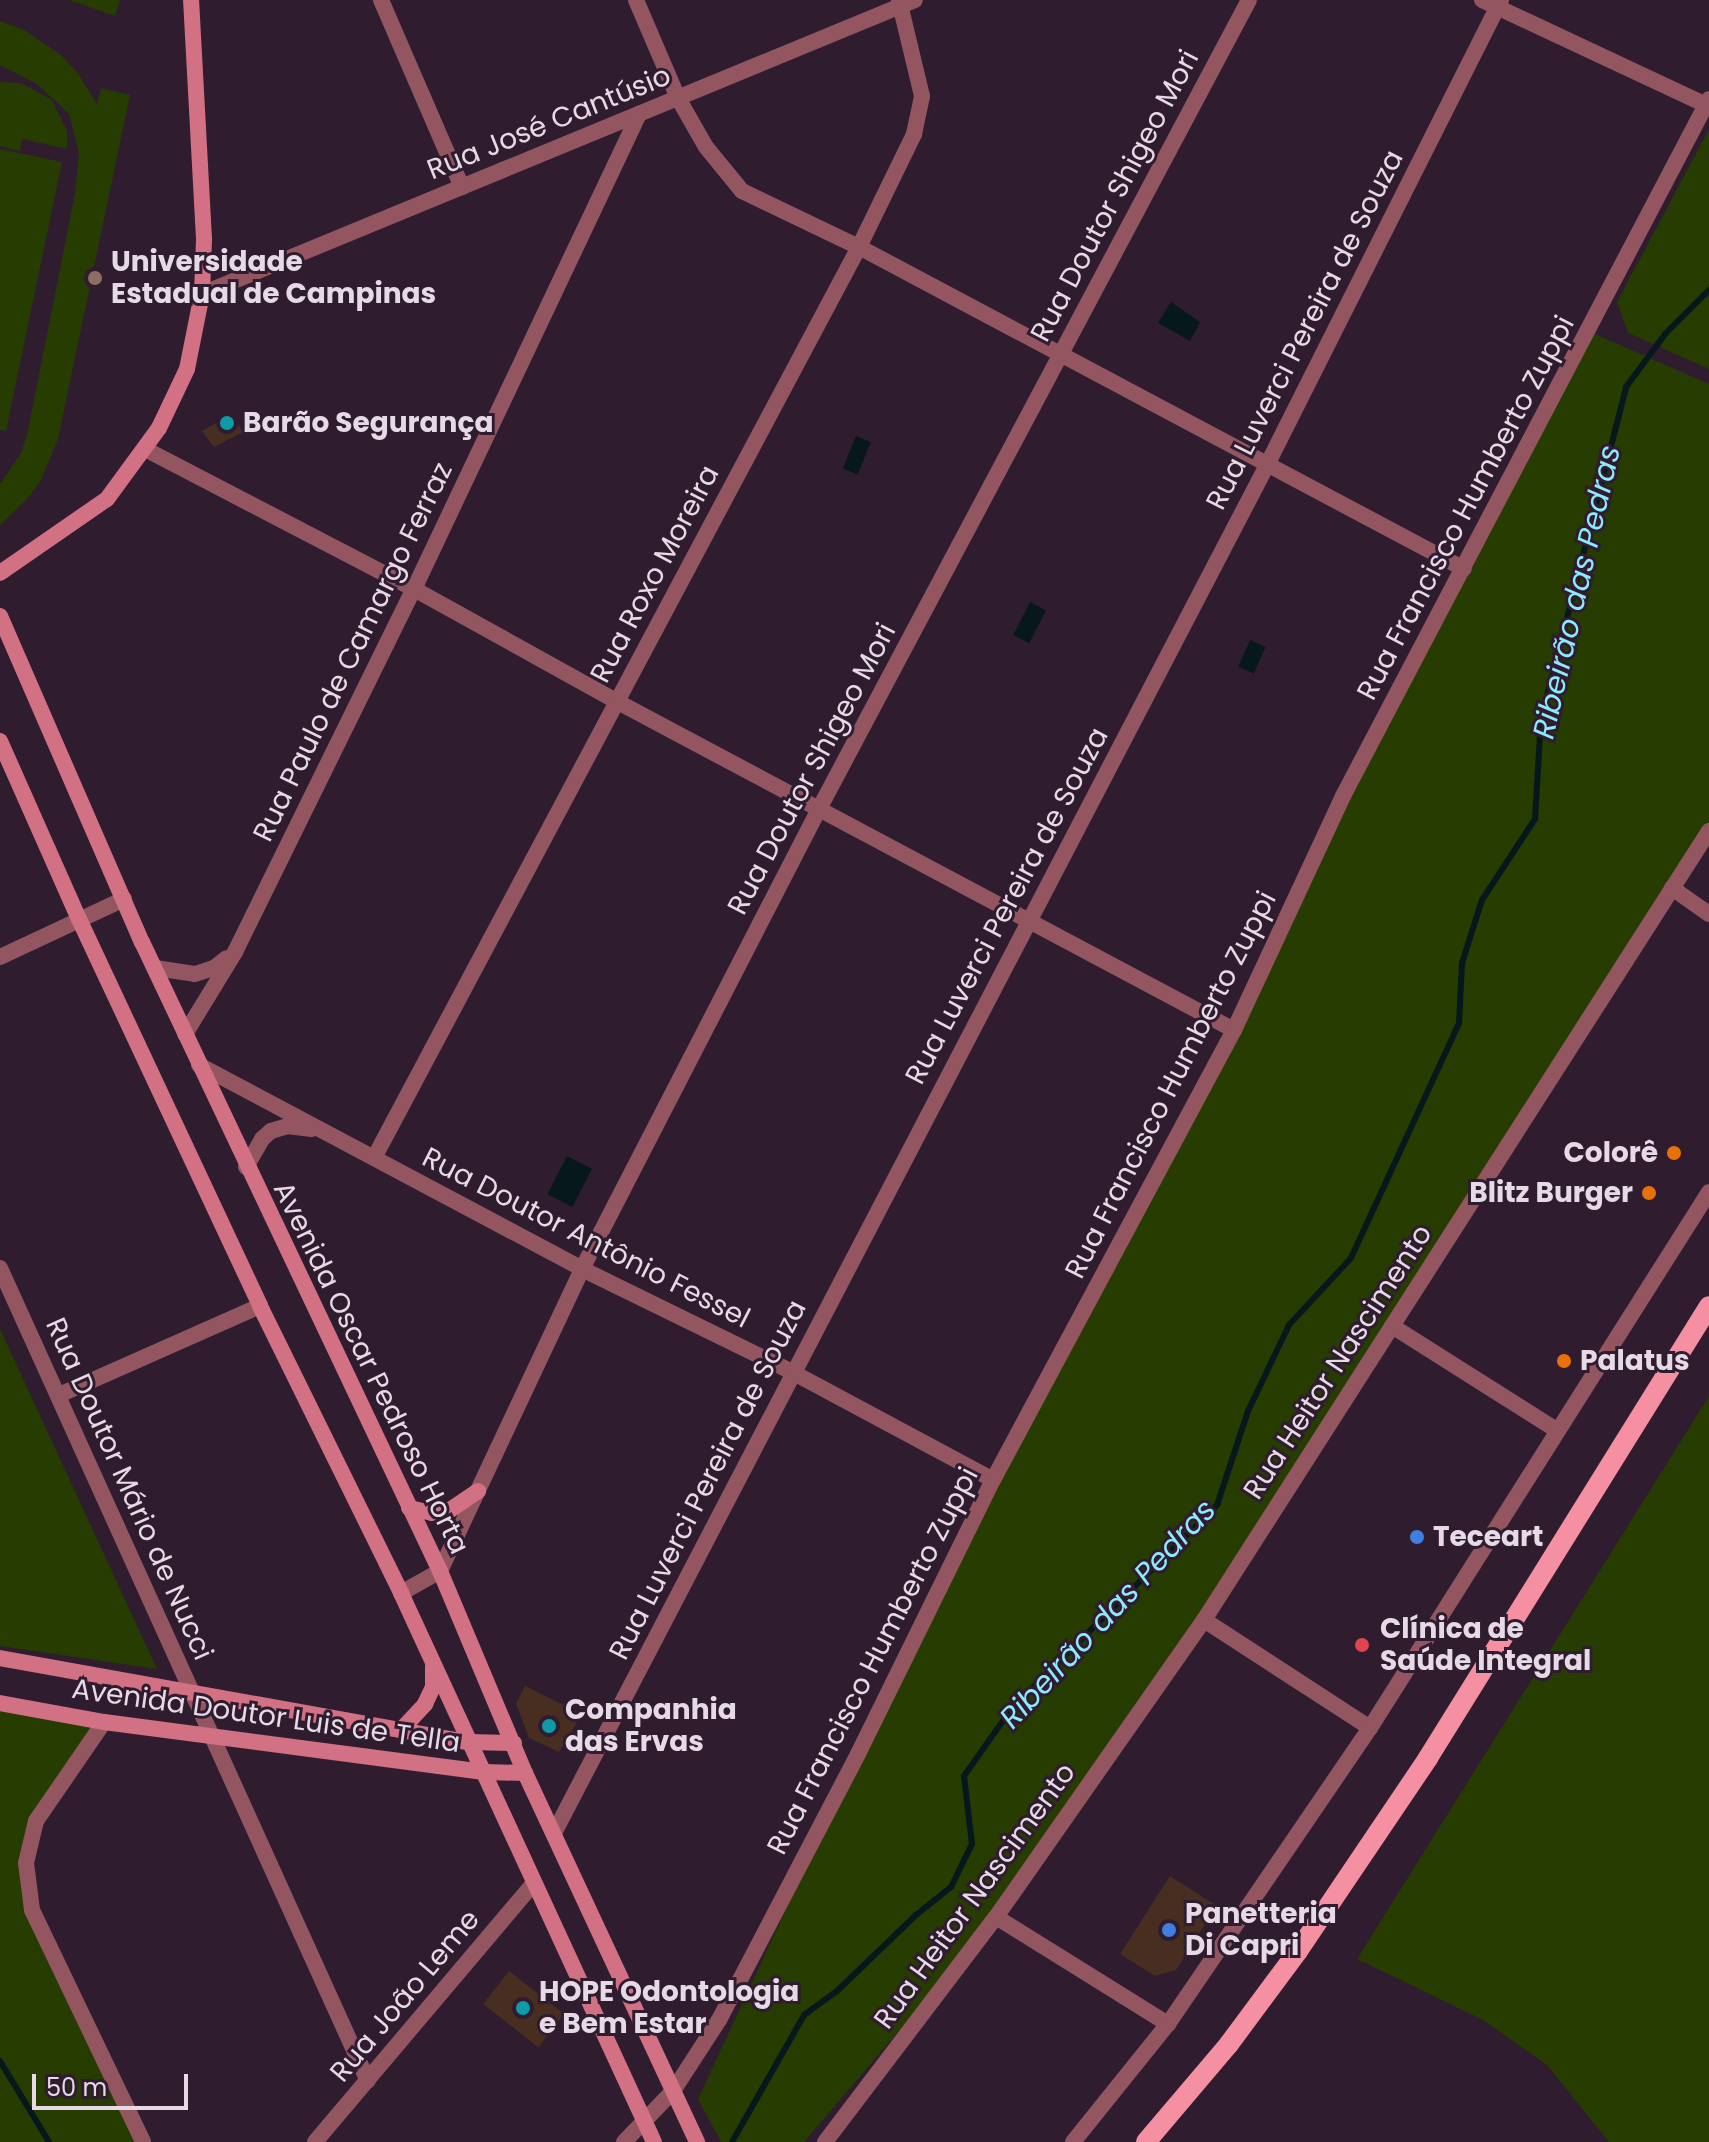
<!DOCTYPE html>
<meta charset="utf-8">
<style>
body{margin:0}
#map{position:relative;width:1709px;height:2142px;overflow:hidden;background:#2f1c2f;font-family:Poppins,sans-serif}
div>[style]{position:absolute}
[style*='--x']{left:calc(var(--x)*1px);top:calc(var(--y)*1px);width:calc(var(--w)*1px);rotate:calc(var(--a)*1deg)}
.green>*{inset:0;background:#263c00}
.water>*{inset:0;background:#07181c;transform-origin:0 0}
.stream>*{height:6px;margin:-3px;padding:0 3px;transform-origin:3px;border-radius:3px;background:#07181c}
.building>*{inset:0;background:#472e21;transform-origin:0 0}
.street>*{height:16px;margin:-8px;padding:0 8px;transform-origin:8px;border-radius:8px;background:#935661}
.secondary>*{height:16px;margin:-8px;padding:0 8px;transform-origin:8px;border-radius:8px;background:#d27084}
.primary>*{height:20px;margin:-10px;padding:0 10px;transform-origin:10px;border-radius:10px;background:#f58fa2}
.dots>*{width:22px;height:22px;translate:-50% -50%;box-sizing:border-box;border:4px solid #2f1c2f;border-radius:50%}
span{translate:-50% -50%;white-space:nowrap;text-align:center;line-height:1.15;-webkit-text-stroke:6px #2f1c2f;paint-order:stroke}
.street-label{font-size:28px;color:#e7dae7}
.poi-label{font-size:28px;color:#e7dae7;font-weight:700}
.left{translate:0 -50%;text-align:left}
.right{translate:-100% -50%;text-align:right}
.water-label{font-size:30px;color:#8de9fd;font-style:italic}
.scale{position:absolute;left:32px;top:2074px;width:156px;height:36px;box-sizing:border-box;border:4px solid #e7dae7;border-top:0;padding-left:10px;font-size:24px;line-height:28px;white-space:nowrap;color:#e7dae7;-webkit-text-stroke:6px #2f1c2f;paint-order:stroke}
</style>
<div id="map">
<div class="green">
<i style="clip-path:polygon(69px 0,120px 0,115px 16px)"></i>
<i style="clip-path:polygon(0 21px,24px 30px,61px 55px,77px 72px,97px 104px,101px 88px,130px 95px,58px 439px,41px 480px,28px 498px,0 525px,0 484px,21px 453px,27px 435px,75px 193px,79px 153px,69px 114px,37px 84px,0 65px)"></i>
<i style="clip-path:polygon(0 82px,21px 83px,52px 100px,67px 131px,67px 149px,22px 139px,20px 151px,0 146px)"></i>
<i style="clip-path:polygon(1709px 129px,1709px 369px,1628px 333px,1617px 302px)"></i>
<i style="clip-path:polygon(0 149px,62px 162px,6px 431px,0 430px)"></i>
<i style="clip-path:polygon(1588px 331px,1709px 384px,1709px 831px,1204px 1620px,996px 1917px,804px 2142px,721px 2142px,698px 2099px,858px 1754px,1234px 1030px,1343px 796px)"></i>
<i style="clip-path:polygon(0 1329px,157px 1669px,0 1646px)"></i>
<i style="clip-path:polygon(1709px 1396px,1709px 2142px,1609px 2142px,1547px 2065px,1483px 2020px,1357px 1959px)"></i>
<i style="clip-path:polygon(0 1704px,104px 1722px,36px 1821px,26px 1863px,33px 1910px,143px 2142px,0 2142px)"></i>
</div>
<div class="water">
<i style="clip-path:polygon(1171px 302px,1200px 322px,1190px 341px,1158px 323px)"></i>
<i style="left:856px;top:436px;width:16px;height:35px;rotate:22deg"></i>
<i style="left:1030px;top:602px;width:18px;height:37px;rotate:27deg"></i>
<i style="left:1250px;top:640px;width:17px;height:29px;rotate:24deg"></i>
<i style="left:567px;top:1156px;width:28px;height:43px;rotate:27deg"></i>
</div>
<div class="stream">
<i style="--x:0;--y:2061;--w:95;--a:58.8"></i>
<i style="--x:732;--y:2142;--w:146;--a:-60.4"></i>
<i style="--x:804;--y:2015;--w:41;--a:-36"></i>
<i style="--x:837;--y:1991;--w:110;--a:-43.9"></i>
<i style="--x:916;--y:1915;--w:45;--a:-38.7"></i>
<i style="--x:951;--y:1887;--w:48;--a:-64"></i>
<i style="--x:972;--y:1844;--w:68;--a:-96.7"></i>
<i style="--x:964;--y:1776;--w:83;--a:-54.8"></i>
<i style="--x:1012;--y:1708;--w:289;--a:-44.7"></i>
<i style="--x:1217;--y:1505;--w:99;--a:-71.7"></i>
<i style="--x:1248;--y:1411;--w:95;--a:-64.5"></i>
<i style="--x:1289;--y:1325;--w:91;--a:-47.2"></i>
<i style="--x:1351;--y:1258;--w:259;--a:-65.3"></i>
<i style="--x:1459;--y:1023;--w:60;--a:-87.1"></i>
<i style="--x:1462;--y:963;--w:66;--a:-72.4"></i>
<i style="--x:1482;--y:900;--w:97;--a:-56.8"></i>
<i style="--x:1535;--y:819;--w:100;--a:-86.6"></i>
<i style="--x:1541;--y:719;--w:343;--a:-75.6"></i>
<i style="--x:1626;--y:387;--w:67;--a:-53.5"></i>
<i style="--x:1666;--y:333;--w:61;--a:-45"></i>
</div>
<div class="building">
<i style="clip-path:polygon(231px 414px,243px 432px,214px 447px,202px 431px)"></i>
<i style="clip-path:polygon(525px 1686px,582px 1714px,559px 1752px,529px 1738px,516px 1704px)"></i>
<i style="clip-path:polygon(1170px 1876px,1217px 1906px,1176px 1970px,1155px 1976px,1120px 1954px)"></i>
<i style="left:509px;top:1971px;width:70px;height:42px;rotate:38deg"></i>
</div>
<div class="street">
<i style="--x:381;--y:0;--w:204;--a:66.6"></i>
<i style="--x:636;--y:0;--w:107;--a:66.8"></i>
<i style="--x:678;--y:98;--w:56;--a:60.3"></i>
<i style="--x:706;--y:147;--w:57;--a:50.7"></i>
<i style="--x:742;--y:191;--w:130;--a:25.6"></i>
<i style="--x:859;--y:247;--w:685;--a:28.02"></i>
<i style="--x:1482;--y:0;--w:247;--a:25.1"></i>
<i style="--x:202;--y:294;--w:771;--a:-22.41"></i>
<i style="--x:145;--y:449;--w:303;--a:27.5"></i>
<i style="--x:414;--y:589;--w:231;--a:29"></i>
<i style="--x:616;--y:701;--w:700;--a:28.03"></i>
<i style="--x:1672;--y:888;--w:45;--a:35.1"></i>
<i style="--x:0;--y:957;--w:137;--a:-25.1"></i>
<i style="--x:155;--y:968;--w:40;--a:8.5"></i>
<i style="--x:195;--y:974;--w:20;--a:-18"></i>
<i style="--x:214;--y:968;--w:16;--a:-38"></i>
<i style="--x:185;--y:1034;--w:96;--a:-58.6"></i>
<i style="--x:235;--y:952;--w:405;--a:-63.8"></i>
<i style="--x:414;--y:589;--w:526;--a:-64.65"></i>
<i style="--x:199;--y:1065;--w:434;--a:28"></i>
<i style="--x:582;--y:1269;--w:234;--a:26.1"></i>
<i style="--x:792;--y:1372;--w:228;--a:28.2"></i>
<i style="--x:374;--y:1158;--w:1032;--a:-61.97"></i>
<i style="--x:859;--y:247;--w:126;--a:-64"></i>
<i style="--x:914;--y:134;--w:39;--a:-78"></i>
<i style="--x:922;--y:96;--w:99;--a:-103.5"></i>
<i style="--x:246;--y:1167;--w:32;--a:-60"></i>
<i style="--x:262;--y:1139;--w:12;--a:-42"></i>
<i style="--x:271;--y:1131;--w:17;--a:-17"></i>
<i style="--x:287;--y:1126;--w:25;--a:7"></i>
<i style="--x:0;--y:1268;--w:892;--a:65.65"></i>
<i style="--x:1392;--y:1326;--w:196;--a:32.3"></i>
<i style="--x:59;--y:1395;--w:220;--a:-23.9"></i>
<i style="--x:401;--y:1593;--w:45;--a:-29.4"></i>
<i style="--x:440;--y:1571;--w:334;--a:-64.8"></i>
<i style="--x:582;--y:1269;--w:517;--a:-62.74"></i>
<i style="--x:819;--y:809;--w:916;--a:-62.01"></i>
<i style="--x:1204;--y:1620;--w:198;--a:33"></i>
<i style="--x:104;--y:1722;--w:120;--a:124.5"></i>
<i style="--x:36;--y:1821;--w:43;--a:103.4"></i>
<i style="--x:26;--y:1863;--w:47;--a:82.7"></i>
<i style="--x:32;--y:1910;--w:257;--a:64.4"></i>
<i style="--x:554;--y:1833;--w:1540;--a:-62.47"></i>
<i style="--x:1266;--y:467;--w:523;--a:-63.29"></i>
<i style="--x:996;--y:1917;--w:203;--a:31.9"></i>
<i style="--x:315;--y:2142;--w:339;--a:-49.8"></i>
<i style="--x:624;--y:2142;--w:71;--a:-46.1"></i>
<i style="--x:673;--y:2091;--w:85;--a:-57.1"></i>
<i style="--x:719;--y:2020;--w:300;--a:-62.4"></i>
<i style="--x:858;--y:1754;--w:305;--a:-63.8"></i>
<i style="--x:993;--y:1480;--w:510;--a:-61.83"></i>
<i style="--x:1234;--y:1030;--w:258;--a:-65"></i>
<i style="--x:1343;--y:796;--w:787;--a:-62.3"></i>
<i style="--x:825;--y:2142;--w:283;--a:-52.8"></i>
<i style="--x:996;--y:1917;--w:363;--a:-55"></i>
<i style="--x:1204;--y:1620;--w:937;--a:-57.38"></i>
<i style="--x:1073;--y:2142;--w:151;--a:-51.2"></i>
<i style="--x:1168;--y:2024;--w:358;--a:-55.7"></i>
<i style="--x:1370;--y:1728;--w:634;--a:-57.69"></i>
</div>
<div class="secondary">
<i style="--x:0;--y:573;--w:130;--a:-34.7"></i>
<i style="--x:107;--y:499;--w:88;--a:-53.8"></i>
<i style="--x:159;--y:428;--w:65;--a:-64.6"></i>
<i style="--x:187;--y:369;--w:76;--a:-78.7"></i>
<i style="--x:202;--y:294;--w:55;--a:-87.9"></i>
<i style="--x:204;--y:239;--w:239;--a:-93.1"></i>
<i style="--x:0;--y:616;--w:356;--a:66.5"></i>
<i style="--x:142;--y:942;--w:696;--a:64.65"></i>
<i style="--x:440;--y:1571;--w:219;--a:67.2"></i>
<i style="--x:525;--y:1773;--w:407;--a:65"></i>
<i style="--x:0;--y:741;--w:195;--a:66.1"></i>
<i style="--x:79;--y:919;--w:427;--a:64.9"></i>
<i style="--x:260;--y:1306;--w:320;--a:63.8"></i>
<i style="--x:401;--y:1593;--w:604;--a:65.26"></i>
<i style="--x:409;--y:1508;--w:24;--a:12"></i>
<i style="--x:432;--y:1513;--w:18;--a:-9"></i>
<i style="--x:450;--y:1510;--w:34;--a:-34"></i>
<i style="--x:0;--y:1658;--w:476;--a:10.2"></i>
<i style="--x:469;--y:1742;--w:45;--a:1.3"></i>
<i style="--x:0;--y:1703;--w:106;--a:10.4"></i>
<i style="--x:104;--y:1722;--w:383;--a:7.5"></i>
<i style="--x:484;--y:1772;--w:41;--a:1.4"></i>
<i style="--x:402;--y:1729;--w:34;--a:-47"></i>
<i style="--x:425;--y:1704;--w:19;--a:-65"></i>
<i style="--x:433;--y:1687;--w:20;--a:-90"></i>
</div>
<div class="primary">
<i style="--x:1146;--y:2142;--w:128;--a:-49.7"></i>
<i style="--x:1229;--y:2044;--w:116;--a:-53.4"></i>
<i style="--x:1298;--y:1951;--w:233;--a:-56"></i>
<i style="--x:1428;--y:1758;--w:532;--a:-58.13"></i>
</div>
<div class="dots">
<i style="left:95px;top:278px;background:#8d6e63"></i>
<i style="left:227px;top:423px;background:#0f9aa8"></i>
<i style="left:1674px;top:1153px;background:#e8710a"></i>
<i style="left:1649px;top:1193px;background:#e8710a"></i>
<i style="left:1564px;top:1361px;background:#e8710a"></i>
<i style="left:1417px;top:1537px;background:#3f7fe0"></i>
<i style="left:1362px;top:1645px;background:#e0444e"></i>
<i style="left:549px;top:1726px;background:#0f9aa8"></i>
<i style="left:1169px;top:1930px;background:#3f7fe0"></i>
<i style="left:523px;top:2008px;background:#0f9aa8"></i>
</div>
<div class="street-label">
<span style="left:549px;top:123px;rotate:-22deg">Rua José Cantúsio</span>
<span style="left:1115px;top:196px;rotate:-62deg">Rua Doutor Shigeo Mori</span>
<span style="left:1305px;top:330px;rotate:-63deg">Rua Luverci Pereira de Souza</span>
<span style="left:1466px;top:508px;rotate:-62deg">Rua Francisco Humberto Zuppi</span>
<span style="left:655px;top:574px;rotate:-62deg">Rua Roxo Moreira</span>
<span style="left:353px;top:652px;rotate:-64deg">Rua Paulo de Camargo Ferraz</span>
<span style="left:812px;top:769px;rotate:-62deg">Rua Doutor Shigeo Mori</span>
<span style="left:1007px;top:906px;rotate:-62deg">Rua Luverci Pereira de Souza</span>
<span style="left:1171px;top:1085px;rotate:-63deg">Rua Francisco Humberto Zuppi</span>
<span style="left:586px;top:1238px;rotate:27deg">Rua Doutor Antônio Fessel</span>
<span style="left:1338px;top:1362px;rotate:-57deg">Rua Heitor Nascimento</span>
<span style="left:371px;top:1368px;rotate:64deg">Avenida Oscar Pedroso Horta</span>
<span style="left:708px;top:1480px;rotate:-63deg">Rua Luverci Pereira de Souza</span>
<span style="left:129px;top:1489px;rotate:66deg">Rua Doutor Mário de Nucci</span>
<span style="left:873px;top:1661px;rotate:-63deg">Rua Francisco Humberto Zuppi</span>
<span style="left:266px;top:1716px;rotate:8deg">Avenida Doutor Luis de Tella</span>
<span style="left:975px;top:1896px;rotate:-54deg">Rua Heitor Nascimento</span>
<span style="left:405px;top:1996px;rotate:-50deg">Rua João Leme</span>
</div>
<div class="poi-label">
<span class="left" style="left:111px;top:278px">Universidade<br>Estadual de Campinas</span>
<span class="left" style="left:243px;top:423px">Barão Segurança</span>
<span class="right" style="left:1658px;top:1153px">Colorê</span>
<span class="right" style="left:1633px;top:1193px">Blitz Burger</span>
<span class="left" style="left:1580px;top:1361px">Palatus</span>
<span class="left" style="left:1433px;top:1537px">Teceart</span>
<span class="left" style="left:1380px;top:1645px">Clínica de<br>Saúde Integral</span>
<span class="left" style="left:565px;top:1726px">Companhia<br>das Ervas</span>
<span class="left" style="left:1185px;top:1930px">Panetteria<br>Di Capri</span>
<span class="left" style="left:539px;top:2008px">HOPE Odontologia<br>e Bem Estar</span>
</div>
<div class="water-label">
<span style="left:1577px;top:592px;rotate:-77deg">Ribeirão das Pedras</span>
<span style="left:1108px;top:1614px;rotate:-47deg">Ribeirão das Pedras</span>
</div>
<div class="scale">50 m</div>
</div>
